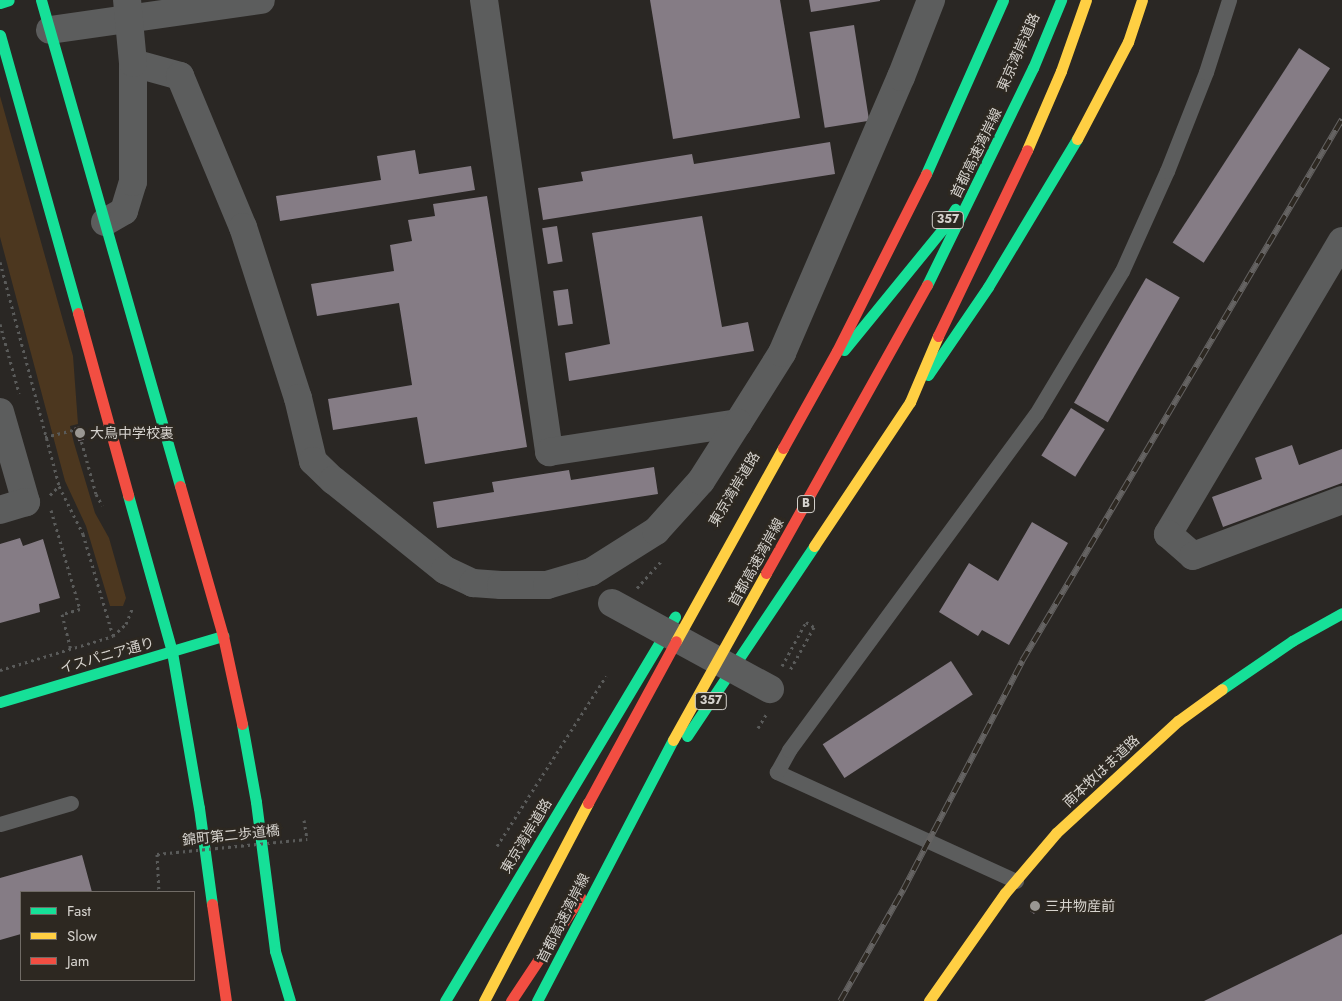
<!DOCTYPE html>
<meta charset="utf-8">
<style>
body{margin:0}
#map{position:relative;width:1342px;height:1001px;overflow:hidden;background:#2a2724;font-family:Jost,"Noto Sans JP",sans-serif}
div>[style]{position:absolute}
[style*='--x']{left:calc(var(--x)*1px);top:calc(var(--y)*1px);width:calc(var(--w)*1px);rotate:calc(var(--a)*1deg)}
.green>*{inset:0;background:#4c371f}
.building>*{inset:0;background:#857c85;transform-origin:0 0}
.path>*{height:3px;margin-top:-1.5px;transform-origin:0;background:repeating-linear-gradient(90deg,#5a5b5a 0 2.5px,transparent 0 6.5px)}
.lane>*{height:15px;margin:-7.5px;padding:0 7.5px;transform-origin:7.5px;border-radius:7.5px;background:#5c5d5d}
.street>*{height:28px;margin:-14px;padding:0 14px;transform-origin:14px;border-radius:14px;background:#5c5d5d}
.fast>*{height:11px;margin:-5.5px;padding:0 5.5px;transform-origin:5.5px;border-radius:5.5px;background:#16e098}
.slow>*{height:11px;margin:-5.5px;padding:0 5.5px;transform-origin:5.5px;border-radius:5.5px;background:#ffcf43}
.jam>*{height:11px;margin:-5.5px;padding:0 5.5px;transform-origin:5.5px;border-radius:5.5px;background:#f24e42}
.rail>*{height:5.5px;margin-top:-2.75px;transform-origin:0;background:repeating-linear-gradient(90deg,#2d2821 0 11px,#656362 0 22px);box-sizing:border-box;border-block:1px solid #656362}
.path-bridge>*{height:3px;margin-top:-1.5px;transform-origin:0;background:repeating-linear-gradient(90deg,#5a5b5a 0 2.5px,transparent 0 6.5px)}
.street-bridge>*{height:28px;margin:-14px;padding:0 14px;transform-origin:14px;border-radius:14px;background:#5c5d5d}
.fast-bridge>*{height:11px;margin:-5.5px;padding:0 5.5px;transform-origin:5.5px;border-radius:5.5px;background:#16e098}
.slow-bridge>*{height:11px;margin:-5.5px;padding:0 5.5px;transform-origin:5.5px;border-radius:5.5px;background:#ffcf43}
.jam-bridge>*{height:11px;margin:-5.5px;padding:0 5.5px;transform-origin:5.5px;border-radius:5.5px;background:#f24e42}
.dots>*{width:14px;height:14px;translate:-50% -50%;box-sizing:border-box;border:2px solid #2d2821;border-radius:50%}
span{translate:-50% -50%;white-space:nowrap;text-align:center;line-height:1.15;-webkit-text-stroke:5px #2d2821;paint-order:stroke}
.shield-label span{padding:1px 4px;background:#2d2821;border:1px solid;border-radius:4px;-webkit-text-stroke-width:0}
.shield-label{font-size:12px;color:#d6d3ce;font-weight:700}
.street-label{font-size:14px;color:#d6d3ce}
.poi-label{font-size:14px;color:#d6d3ce}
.left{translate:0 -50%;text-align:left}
.legend{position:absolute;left:20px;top:891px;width:175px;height:90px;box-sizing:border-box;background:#2d2821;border:1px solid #716c66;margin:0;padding:6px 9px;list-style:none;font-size:15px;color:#d6d3ce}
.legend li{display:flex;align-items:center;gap:10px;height:25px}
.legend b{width:25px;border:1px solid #716c66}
</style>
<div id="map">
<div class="green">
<i style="clip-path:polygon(0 96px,73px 356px,78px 424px,70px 426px,74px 443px,95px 513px,109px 538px,126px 598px,123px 606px,110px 606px,86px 526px,65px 481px,0 237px)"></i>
</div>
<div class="building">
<i style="clip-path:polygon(650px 0,780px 0,800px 118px,673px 139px)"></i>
<i style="clip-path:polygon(809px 0,880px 0,880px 1px,811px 12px)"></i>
<i style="left:854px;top:25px;width:97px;height:45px;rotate:81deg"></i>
<i style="left:1299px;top:48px;width:37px;height:232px;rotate:33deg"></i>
<i style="clip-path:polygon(830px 142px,835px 174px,543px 220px,538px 188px,583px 181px,581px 172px,692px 154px,694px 164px)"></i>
<i style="clip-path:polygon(415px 150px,419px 174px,471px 166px,475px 190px,280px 221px,276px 196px,381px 180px,377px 156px)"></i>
<i style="clip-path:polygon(487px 196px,527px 447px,425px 464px,417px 417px,333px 430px,328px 399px,412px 385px,399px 303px,317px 316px,311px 284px,394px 271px,390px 245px,412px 241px,408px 220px,435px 216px,433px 204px)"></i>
<i style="clip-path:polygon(702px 216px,722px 327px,748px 322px,754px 351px,569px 381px,565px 353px,610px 344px,592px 233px)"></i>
<i style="left:557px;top:226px;width:36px;height:15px;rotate:81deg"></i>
<i style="left:1146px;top:278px;width:39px;height:144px;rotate:30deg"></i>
<i style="left:568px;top:289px;width:35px;height:15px;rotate:82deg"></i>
<i style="left:1071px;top:408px;width:40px;height:56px;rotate:32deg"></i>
<i style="left:80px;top:426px;width:14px;height:6px;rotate:73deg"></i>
<i style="clip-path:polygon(1292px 445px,1299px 465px,1342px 449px,1342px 483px,1223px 527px,1212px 497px,1262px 479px,1255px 458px)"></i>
<i style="clip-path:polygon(654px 467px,658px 494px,437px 528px,433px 502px,494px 492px,492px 482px,569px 470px,571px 480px)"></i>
<i style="clip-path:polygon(1032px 522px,1068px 543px,1009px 645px,982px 630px,978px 636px,939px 612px,969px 563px,998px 581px)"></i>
<i style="clip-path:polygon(20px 538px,23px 546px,43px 539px,60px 598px,39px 604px,40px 612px,0 623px,0 544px)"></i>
<i style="left:951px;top:661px;width:40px;height:153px;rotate:57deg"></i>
<i style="clip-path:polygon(82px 855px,92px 892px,21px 892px,21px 934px,0 940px,0 878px)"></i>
<i style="clip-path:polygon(1038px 901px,1041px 904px,1034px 914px,1030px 911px)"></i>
<i style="clip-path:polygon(1342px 934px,1342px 1001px,1204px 1001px)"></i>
</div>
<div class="path">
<i style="--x:0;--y:262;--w:232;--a:75.2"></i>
<i style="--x:59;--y:486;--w:54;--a:63.4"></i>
<i style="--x:83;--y:534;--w:106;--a:73.6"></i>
<i style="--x:0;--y:324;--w:72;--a:74.6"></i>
<i style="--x:45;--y:437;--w:34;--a:-14"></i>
<i style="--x:78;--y:429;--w:67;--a:74.5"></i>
<i style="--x:96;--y:494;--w:13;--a:61"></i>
<i style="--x:50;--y:495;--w:13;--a:-45"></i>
<i style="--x:51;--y:510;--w:103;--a:73.7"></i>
<i style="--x:80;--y:609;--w:19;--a:164"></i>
<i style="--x:62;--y:614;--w:36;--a:76"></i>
<i style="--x:637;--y:588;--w:36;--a:-48"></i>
<i style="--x:782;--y:666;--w:50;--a:-61.4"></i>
<i style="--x:806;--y:622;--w:9;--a:32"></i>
<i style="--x:814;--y:627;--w:51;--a:119.1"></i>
<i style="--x:0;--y:670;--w:118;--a:-16.7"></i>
<i style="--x:113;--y:636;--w:18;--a:-43"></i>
<i style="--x:126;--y:624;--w:16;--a:-68"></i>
<i style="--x:758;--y:728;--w:17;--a:-59"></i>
<i style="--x:304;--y:820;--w:19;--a:81"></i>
<i style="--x:497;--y:846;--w:202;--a:-57.3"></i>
<i style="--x:157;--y:854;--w:38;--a:87"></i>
</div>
<div class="lane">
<i style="--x:0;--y:824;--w:74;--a:-16.5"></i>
<i style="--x:1016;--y:881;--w:263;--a:-155.5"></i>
<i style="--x:777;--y:772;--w:25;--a:-61"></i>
<i style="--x:789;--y:750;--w:417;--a:-53.7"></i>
<i style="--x:1036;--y:414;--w:167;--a:-59"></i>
<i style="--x:1122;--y:271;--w:110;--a:-65.8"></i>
<i style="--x:1167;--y:171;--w:106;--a:-68.5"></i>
<i style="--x:1206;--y:72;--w:76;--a:-72.3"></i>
</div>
<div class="street">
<i style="--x:484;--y:0;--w:457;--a:81.8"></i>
<i style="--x:549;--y:452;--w:191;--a:-8.7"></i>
<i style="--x:738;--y:423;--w:83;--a:-57.8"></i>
<i style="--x:782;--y:353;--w:301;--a:-66.7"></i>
<i style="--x:901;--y:77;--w:83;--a:-68.7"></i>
<i style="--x:50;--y:30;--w:213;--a:-8.1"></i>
<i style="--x:133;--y:63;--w:49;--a:15.5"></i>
<i style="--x:180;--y:76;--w:164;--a:67.4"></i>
<i style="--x:243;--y:227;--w:180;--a:72.2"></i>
<i style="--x:298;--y:398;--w:65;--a:76.6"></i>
<i style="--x:313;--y:461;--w:28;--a:44"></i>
<i style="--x:333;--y:480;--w:144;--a:38.8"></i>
<i style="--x:445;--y:570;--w:31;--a:25"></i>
<i style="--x:473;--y:583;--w:28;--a:4"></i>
<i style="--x:501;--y:585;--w:46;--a:0"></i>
<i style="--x:547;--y:585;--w:46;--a:-16.5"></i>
<i style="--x:591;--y:572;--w:77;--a:-32.2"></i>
<i style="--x:656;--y:531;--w:67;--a:-48"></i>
<i style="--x:701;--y:481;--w:69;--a:-57.5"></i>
<i style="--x:105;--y:222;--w:22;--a:-30"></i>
<i style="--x:124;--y:211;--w:30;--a:-73"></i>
<i style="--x:133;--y:182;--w:119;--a:-90"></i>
<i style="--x:133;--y:63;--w:63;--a:-95.4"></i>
<i style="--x:1342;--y:241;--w:341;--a:120.7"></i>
<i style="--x:1168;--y:534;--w:33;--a:41"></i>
<i style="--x:1193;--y:556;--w:159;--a:-20.6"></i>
<i style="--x:0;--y:412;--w:94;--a:73.9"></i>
<i style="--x:26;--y:502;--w:27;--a:163"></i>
</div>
<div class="fast">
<i style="--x:41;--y:0;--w:505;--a:74.04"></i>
<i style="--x:0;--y:3;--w:9;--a:-18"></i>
<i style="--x:0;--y:35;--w:289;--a:74.3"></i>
<i style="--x:844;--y:350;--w:155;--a:-50.8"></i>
<i style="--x:942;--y:230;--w:25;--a:-58"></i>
<i style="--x:928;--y:375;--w:107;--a:-55.7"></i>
<i style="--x:988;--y:287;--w:173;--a:-59"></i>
<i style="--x:128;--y:495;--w:163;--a:74.3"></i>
<i style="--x:172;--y:652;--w:158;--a:80.2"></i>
<i style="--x:199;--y:808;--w:97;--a:82.3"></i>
<i style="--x:1222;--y:689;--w:85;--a:-34.4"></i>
<i style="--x:1292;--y:641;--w:57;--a:-29.2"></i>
<i style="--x:0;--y:702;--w:233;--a:-16.5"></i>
<i style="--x:242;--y:724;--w:79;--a:79.8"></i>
<i style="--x:256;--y:802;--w:150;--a:82.7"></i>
<i style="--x:275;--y:951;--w:52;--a:73.3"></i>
<i style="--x:687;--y:736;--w:229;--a:-56.2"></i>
<i style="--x:445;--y:1001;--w:448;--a:-59.1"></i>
</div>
<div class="slow">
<i style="--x:1077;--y:139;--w:110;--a:-62.3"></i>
<i style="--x:1128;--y:42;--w:44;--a:-71.6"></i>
<i style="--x:1027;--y:150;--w:86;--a:-66.7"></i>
<i style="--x:1061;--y:71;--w:75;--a:-70.6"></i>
<i style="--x:814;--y:546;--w:173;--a:-56.3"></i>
<i style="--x:910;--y:402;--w:72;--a:-67"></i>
<i style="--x:929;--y:1001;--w:132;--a:-54.9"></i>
<i style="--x:1005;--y:893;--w:79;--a:-49.6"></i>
<i style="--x:1056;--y:833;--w:166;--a:-42.6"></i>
<i style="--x:1178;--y:721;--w:54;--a:-36"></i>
</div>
<div class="jam">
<i style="--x:78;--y:313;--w:189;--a:74.6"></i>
<i style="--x:938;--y:336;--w:206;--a:-64.4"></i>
<i style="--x:180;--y:486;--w:156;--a:74"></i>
<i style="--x:223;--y:636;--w:90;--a:77.8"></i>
<i style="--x:212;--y:904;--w:98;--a:81.8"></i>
<i style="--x:511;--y:1001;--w:125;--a:-56.4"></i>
</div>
<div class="rail">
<i style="--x:840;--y:1001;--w:128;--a:-60.4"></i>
<i style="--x:903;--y:890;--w:258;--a:-62.5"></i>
<i style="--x:1022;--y:661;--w:629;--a:-59.44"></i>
</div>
<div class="path-bridge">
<i style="--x:157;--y:854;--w:151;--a:-5.7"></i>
</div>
<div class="street-bridge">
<i style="--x:612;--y:603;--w:180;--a:28.6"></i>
</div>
<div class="fast-bridge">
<i style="--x:926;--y:174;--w:190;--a:-66.1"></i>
<i style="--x:927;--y:285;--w:242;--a:-64"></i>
<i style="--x:1033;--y:68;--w:74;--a:-67.6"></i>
<i style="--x:537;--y:1001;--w:294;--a:-62.5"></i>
</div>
<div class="slow-bridge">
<i style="--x:676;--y:641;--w:221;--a:-61"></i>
<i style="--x:673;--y:740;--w:191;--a:-60.9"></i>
<i style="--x:484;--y:1001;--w:224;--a:-62.3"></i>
</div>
<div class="jam-bridge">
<i style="--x:783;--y:448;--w:111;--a:-60.9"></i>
<i style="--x:837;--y:351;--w:198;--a:-63.3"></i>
<i style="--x:766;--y:573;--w:330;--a:-60.8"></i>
<i style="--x:588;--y:803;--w:184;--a:-61.5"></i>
</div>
<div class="dots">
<i style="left:80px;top:433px;background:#9a9792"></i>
<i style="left:1035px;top:906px;background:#9a9792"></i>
</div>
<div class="shield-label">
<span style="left:948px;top:220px">357</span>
<span style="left:806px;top:504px">B</span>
<span style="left:711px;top:701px">357</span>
</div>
<div class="street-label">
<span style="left:1018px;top:52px;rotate:-66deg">東京湾岸道路</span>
<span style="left:976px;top:153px;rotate:-64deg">首都高速湾岸線</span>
<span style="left:734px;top:489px;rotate:-59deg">東京湾岸道路</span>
<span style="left:756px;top:562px;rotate:-61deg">首都高速湾岸線</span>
<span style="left:107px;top:655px;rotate:-16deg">イスパニア通り</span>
<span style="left:1101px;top:771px;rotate:-43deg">南本牧はま道路</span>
<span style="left:231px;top:835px;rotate:-6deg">錦町第二歩道橋</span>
<span style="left:526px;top:836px;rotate:-59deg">東京湾岸道路</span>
<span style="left:563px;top:918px;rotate:-63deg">首都高速湾岸線</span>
</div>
<div class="poi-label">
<span class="left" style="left:90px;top:433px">大鳥中学校裏</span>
<span class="left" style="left:1045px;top:906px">三井物産前</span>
</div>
<ul class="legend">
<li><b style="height:6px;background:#16e098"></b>Fast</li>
<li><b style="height:6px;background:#ffcf43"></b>Slow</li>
<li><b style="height:6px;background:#f24e42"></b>Jam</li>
</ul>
</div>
